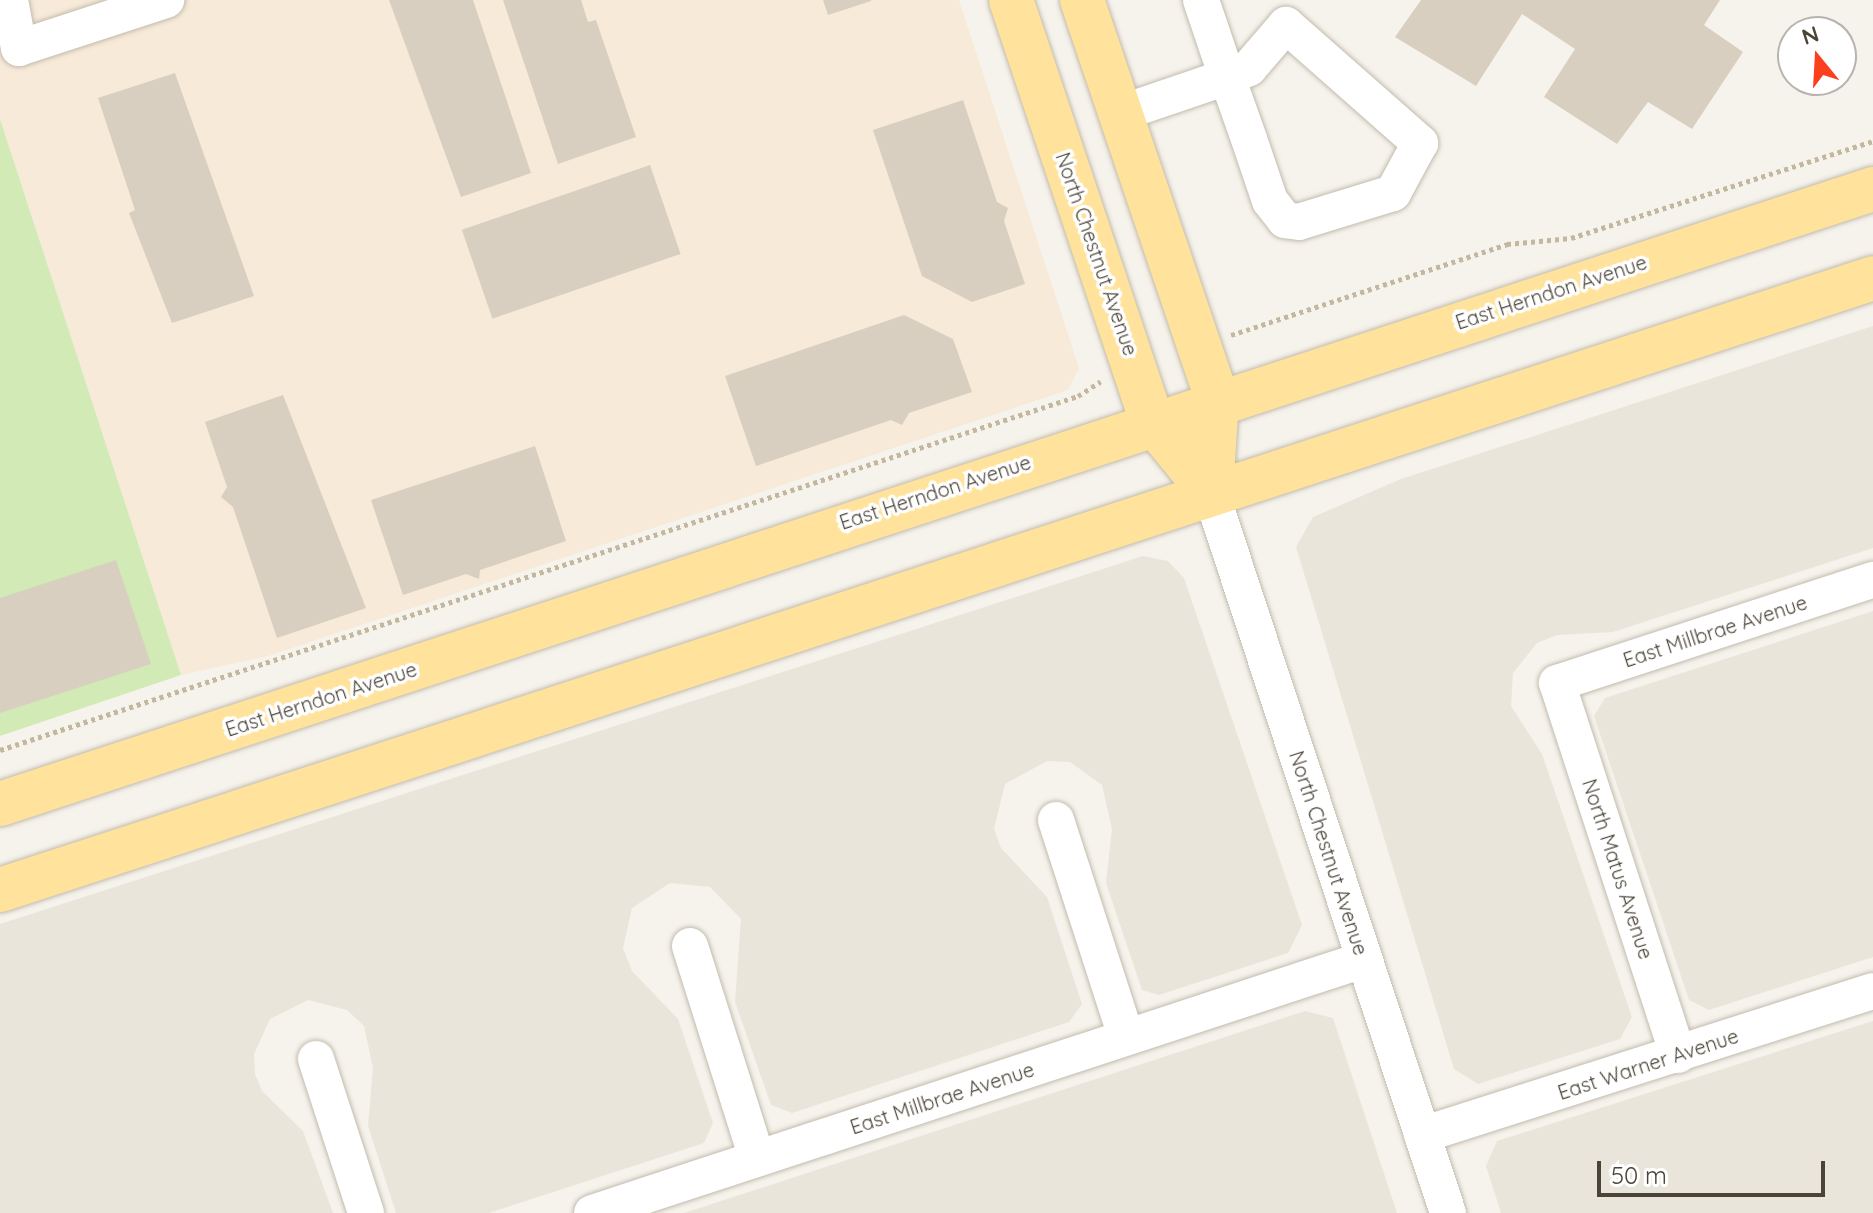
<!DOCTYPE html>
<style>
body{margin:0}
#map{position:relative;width:1873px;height:1213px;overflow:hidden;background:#f6f3ec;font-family:Quicksand,sans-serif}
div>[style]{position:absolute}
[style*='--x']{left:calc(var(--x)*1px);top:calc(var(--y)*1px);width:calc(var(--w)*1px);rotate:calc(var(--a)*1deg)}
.residential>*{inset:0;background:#eae5da}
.commercial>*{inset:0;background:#f7ead8}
.green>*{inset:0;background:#d2eab5}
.building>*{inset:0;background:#d8cfc1;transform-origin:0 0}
.path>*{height:5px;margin-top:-2.5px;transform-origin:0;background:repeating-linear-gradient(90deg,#c4b79f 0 4px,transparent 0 8px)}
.roads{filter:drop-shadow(0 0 2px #c2bbae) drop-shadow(0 0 2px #c2bbae)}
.minor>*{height:36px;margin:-18px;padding:0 18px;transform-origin:18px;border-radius:18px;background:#fff}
.major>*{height:44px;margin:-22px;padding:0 22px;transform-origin:22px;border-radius:22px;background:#ffe39c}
span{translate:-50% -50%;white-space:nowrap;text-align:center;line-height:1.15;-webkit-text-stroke:7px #fff;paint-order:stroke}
.street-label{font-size:20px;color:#4b4439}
.north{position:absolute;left:1777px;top:16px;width:80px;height:80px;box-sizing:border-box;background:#fff;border:2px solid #b7b4b0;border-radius:50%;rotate:342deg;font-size:22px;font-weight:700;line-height:32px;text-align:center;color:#4b4439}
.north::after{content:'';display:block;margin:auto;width:28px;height:36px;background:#fc3f1d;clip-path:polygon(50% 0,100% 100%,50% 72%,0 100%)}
.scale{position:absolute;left:1597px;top:1161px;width:228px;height:36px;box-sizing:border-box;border:4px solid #4b4439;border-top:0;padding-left:10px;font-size:24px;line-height:28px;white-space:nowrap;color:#4b4439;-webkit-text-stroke:6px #fff;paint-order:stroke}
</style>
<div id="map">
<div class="residential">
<i style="clip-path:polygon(1873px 326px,1873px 548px,1613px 632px,1557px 635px,1537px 643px,1513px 673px,1511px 706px,1542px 754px,1632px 1017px,1620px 1039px,1478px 1084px,1454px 1069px,1296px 547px,1313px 517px,1401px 479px)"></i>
<i style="clip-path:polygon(1143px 556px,1168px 561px,1184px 578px,1302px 925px,1288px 953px,1159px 995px,1142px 990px,1106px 883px,1112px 829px,1102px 785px,1070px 762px,1047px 761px,1005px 784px,994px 829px,1001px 848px,1047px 897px,1082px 1004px,1069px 1022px,792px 1113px,771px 1105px,735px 1002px,741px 919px,710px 887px,670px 883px,632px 908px,623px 948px,632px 971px,678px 1019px,713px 1123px,704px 1143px,489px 1213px,396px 1213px,368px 1126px,373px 1068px,364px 1026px,347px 1010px,308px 1000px,270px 1019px,254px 1054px,255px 1074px,262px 1091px,303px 1131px,333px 1213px,0 1213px,0 924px)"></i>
<i style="clip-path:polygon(1873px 611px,1873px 957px,1709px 1010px,1689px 1000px,1594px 716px,1605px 698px)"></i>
<i style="clip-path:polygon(1305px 1011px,1333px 1018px,1397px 1213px,684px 1213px)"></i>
<i style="clip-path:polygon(1873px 1021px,1873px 1213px,1501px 1213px,1486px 1166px,1497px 1141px)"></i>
</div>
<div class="commercial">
<i style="clip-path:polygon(0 0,959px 0,1079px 368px,1068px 390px,268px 656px,181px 675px,0 119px)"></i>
</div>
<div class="green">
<i style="clip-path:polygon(0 119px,181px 675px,0 736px)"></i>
</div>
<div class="building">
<i style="clip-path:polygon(389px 0,473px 0,531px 173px,461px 197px)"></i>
<i style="clip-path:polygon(503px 0,581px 0,588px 22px,596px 20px,636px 137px,558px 164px)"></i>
<i style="clip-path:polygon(823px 0,871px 0,871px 1px,828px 15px)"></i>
<i style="clip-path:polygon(1421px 0,1720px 0,1704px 25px,1743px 52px,1692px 129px,1648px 102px,1617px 144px,1544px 97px,1575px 49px,1522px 14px,1476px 86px,1395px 37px)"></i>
<i style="clip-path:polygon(175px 73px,254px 296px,172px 323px,129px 213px,135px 210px,98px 98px)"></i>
<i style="clip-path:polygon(963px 100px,997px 202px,1008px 208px,1004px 221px,1025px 284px,972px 302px,922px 276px,873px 130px)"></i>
<i style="left:650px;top:165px;width:94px;height:199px;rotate:71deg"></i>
<i style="clip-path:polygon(904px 315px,953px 339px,972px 392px,909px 413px,902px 425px,891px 420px,756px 466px,725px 376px)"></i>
<i style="clip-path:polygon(283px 395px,366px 608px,277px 638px,233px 507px,221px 497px,227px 487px,205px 422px)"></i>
<i style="clip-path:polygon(535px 446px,566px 541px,480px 570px,479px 579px,466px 574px,403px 595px,371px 500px)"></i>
<i style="clip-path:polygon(116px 560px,151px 664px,0 713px,0 598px)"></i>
</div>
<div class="path">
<i style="--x:1231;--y:335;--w:291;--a:-18.2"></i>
<i style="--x:1507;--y:244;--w:64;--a:-5.4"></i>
<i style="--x:1571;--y:238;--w:317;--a:-17.8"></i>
<i style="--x:0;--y:750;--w:1135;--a:-18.18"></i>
<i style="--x:1078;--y:396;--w:27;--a:-33"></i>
</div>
<div class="roads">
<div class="minor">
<i style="--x:10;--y:0;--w:49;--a:79.4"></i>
<i style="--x:19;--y:48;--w:155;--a:-18.1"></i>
<i style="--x:1121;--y:113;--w:112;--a:-18.8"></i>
<i style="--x:1227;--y:77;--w:24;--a:-22"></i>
<i style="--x:1249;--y:68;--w:57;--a:-49.3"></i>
<i style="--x:1286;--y:25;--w:179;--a:41.4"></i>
<i style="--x:1420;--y:143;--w:57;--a:118.4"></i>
<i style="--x:1393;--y:193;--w:98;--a:162.9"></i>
<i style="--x:1299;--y:222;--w:14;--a:-172"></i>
<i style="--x:1285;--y:220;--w:24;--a:-128"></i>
<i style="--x:1270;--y:201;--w:65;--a:-108.7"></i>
<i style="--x:1249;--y:139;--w:66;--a:-109.5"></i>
<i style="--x:1227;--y:77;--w:81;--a:-108.7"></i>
<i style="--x:1211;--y:493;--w:758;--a:71.78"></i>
<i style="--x:1056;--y:820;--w:228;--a:72.1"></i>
<i style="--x:690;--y:946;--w:223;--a:72.5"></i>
<i style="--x:1678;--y:1055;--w:391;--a:-108"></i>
<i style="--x:1557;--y:683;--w:332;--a:-18.1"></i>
<i style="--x:316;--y:1059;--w:162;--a:72"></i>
<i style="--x:1422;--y:1135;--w:473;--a:-17.7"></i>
<i style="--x:592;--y:1213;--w:811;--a:-18.17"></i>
</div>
<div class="major">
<i style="--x:1011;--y:0;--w:444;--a:71.5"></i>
<i style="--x:1152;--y:421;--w:93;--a:50.7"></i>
<i style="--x:1082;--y:0;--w:421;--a:71.3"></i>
<i style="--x:1217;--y:399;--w:94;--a:93.7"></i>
<i style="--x:0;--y:804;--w:1971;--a:-18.18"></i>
<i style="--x:0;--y:890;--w:1970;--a:-18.09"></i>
</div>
</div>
<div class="street-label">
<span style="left:1097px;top:254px;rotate:71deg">North Chestnut Avenue</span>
<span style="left:1551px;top:292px;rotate:-18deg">East Herndon Avenue</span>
<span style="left:935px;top:492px;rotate:-18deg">East Herndon Avenue</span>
<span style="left:1715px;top:631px;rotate:-18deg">East Millbrae Avenue</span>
<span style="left:321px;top:699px;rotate:-18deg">East Herndon Avenue</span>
<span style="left:1329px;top:853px;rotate:72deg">North Chestnut Avenue</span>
<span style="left:1618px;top:869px;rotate:72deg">North Matus Avenue</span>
<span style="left:1648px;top:1064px;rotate:-18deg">East Warner Avenue</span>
<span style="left:942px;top:1098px;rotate:-18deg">East Millbrae Avenue</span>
</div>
<div class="north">N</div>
<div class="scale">50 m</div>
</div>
